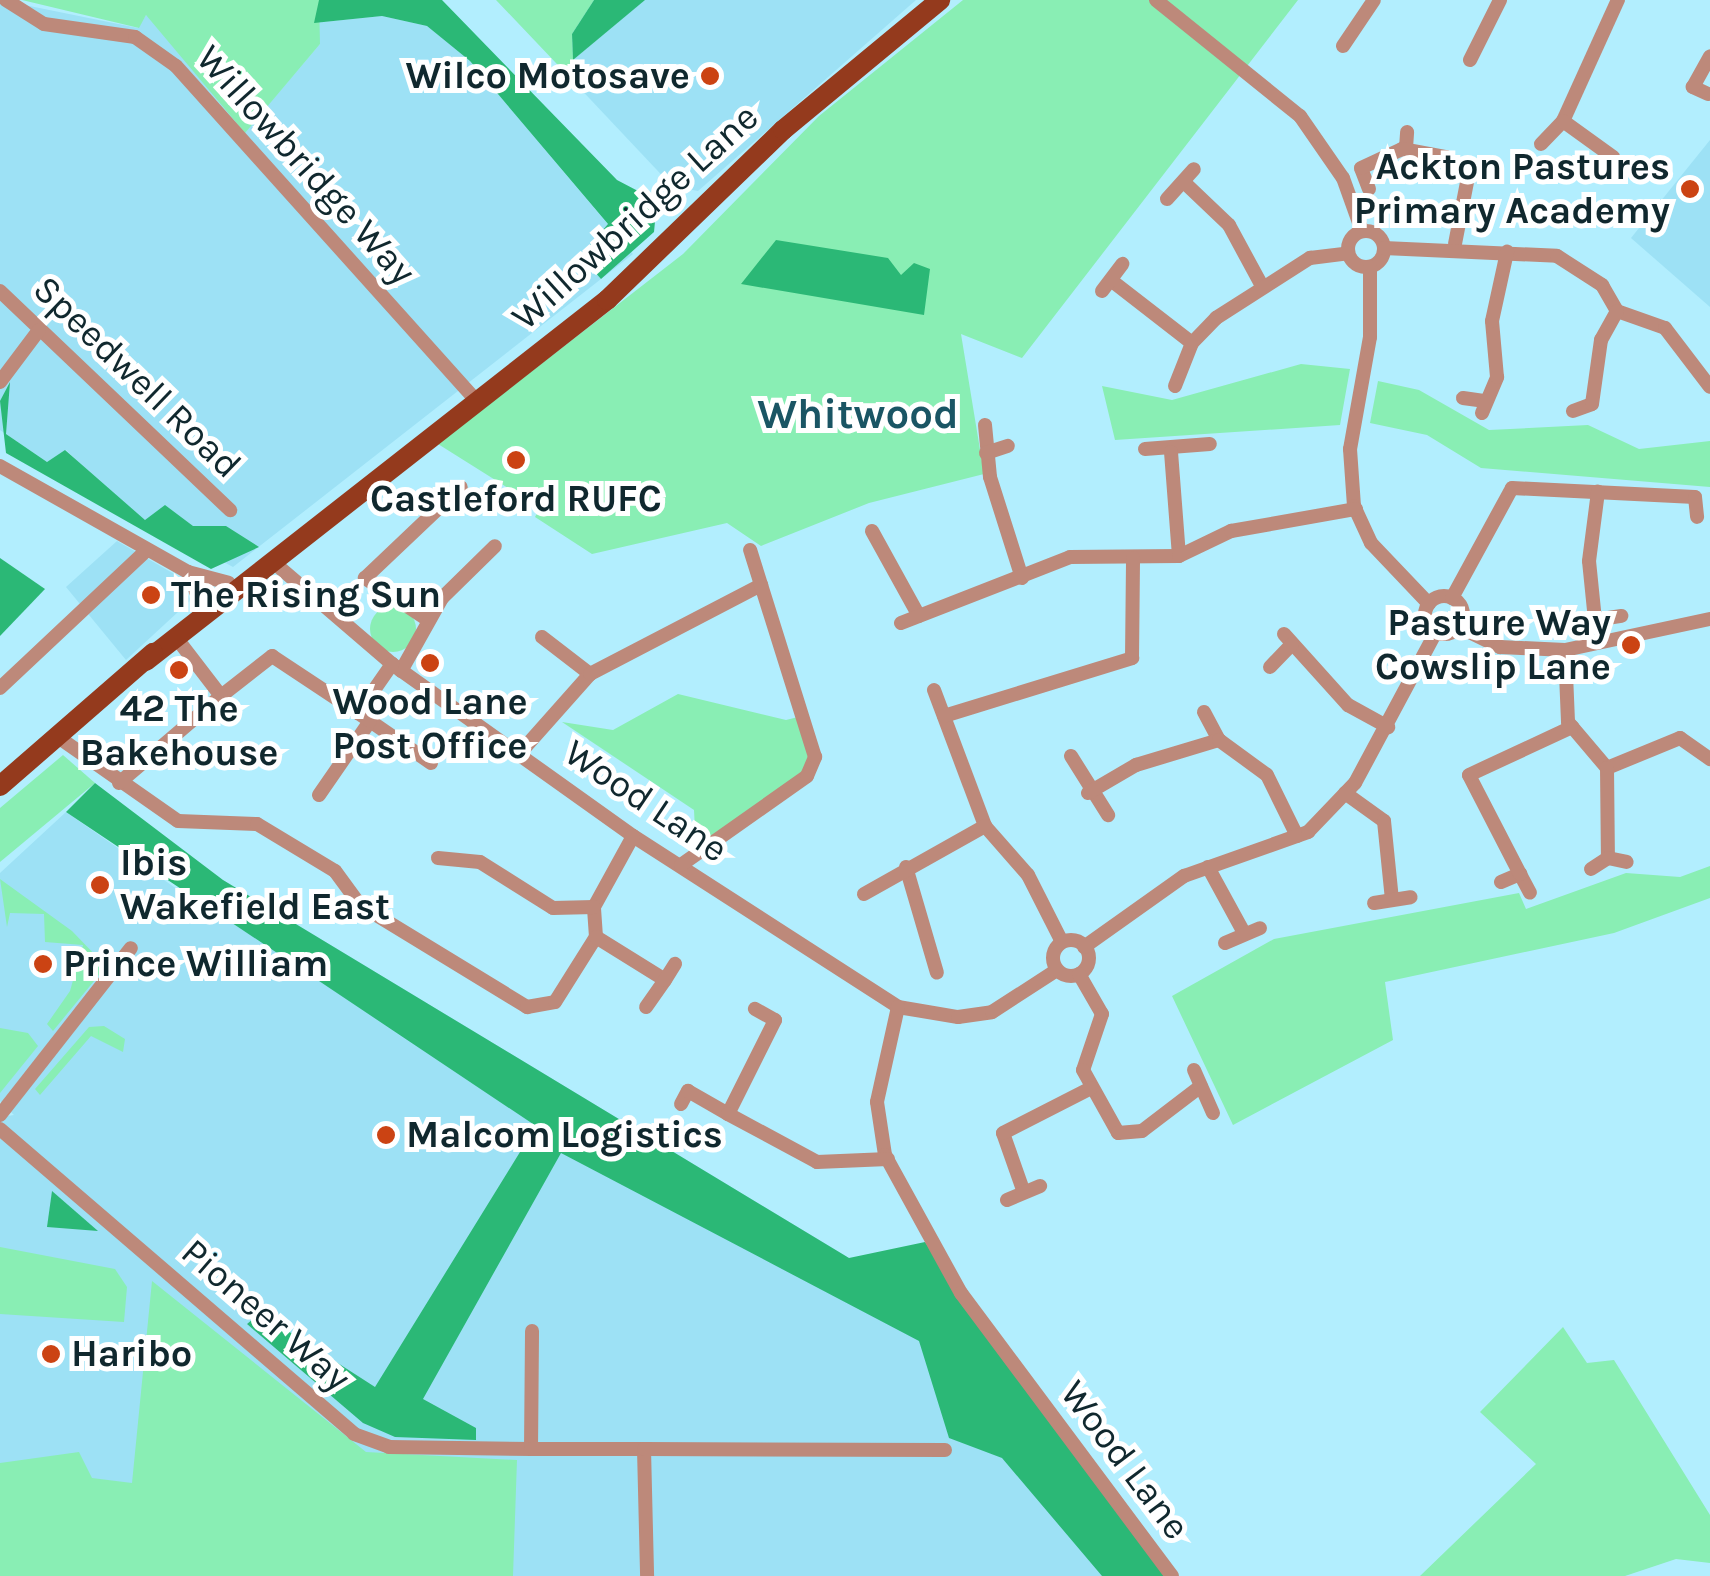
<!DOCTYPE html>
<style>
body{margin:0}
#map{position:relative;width:1710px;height:1576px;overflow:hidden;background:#b2eefe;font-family:Karla,sans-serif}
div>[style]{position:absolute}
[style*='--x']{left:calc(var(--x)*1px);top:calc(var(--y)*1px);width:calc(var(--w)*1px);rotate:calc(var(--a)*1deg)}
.built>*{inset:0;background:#9de1f5}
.green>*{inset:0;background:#89eeb4}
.round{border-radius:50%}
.forest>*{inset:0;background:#2bb876}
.minor>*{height:14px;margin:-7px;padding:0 7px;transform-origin:7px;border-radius:7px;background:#bd897a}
.minor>.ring{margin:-7px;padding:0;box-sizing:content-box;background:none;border:14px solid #bd897a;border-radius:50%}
.primary>*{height:20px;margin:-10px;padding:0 10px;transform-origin:10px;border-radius:10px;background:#943a1d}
.dots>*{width:28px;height:28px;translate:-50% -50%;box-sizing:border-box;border:5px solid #fff;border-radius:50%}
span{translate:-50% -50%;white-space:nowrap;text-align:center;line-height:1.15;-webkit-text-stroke:10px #fff;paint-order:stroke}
.poi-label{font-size:38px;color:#10282e;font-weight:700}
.right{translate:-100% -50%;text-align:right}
.left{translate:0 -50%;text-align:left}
.street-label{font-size:38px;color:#10282e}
.quarter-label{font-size:42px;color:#1a5564;font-weight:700}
</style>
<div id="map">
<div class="built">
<i style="clip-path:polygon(0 0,138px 28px,146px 15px,166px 27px,245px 132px,320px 44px,314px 23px,382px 16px,427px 26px,470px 61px,633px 254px,233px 567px,132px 513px,66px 450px,47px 462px,0 430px)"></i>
<i style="clip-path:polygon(643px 0,916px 0,698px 191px,672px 186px,574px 82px,573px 60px)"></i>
<i style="clip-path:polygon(1710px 140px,1710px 307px,1631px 238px)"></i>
<i style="clip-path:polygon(117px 541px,176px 575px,191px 600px,126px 660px,66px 587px)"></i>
<i style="clip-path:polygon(66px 812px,200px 905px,223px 880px,849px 1258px,1122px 1576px,0 1576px,0 1117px,14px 1115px,0 1101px,0 873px)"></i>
</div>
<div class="green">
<i style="clip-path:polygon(22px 0,319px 0,320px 44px,245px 133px,146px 15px,139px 28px)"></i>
<i style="clip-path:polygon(496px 0,594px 0,572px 34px,574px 82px)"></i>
<i style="clip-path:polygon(963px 0,1298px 0,1022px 358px,961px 334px,984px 474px,869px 503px,761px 546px,727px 523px,592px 554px,535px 517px,540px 508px,438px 444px,683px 254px,819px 116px)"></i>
<i style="clip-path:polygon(1301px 364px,1350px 369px,1340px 425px,1115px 440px,1102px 386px,1172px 400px)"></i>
<i style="clip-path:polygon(1378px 381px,1419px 390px,1489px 430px,1588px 425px,1639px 449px,1710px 441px,1710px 487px,1481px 468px,1427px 435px,1370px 423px)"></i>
<i class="round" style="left:370px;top:606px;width:46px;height:46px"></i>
<i style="clip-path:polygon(678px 694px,786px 720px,806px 715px,812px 766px,696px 851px,694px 810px,562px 722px,613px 730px)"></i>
<i style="clip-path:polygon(63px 755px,95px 783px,0 862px,0 808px)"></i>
<i style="clip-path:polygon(1710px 866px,1710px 898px,1614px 933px,1385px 982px,1393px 1040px,1233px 1125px,1172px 996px,1274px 939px,1519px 893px,1526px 909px,1626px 873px,1680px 877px)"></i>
<i style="clip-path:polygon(0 879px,72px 931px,99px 959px,103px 970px,53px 1031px,47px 1024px,70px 991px,83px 945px,45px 942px,44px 914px,10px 913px,7px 927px)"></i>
<i style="clip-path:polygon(104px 1026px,125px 1039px,123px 1052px,91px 1036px,40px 1095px,35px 1089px,89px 1027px)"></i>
<i style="clip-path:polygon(0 1028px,28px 1033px,38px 1046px,0 1093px)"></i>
<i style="clip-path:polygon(0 1247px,115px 1269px,127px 1287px,124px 1322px,0 1314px)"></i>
<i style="clip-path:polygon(152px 1281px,366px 1452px,517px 1460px,513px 1576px,0 1576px,0 1463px,79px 1452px,92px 1478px,132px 1483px)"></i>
<i style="clip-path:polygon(1563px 1327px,1587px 1363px,1614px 1360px,1710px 1515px,1710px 1563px,1676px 1559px,1625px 1576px,1420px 1576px,1536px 1464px,1480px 1412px)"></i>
</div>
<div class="forest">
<i style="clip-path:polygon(319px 0,442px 0,617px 180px,657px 201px,654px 232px,601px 279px,581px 256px,608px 224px,470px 61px,427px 26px,382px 16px,314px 23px)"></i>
<i style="clip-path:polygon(594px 0,645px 0,573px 60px,572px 34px)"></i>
<i style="clip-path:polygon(776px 240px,888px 258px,901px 275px,914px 263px,930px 269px,924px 315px,741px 284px)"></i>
<i style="clip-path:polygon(10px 382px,6px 434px,47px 462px,65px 450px,145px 520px,165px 505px,193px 526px,226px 526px,259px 547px,211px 569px,6px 453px,0 401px)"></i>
<i style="clip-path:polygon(0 558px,45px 589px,0 636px)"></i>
<i style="clip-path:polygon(95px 783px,223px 880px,849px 1258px,925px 1242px,1176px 1576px,1102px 1576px,1002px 1458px,949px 1438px,919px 1341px,561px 1153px,423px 1399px,476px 1428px,476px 1440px,395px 1437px,363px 1423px,247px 1324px,260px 1313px,375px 1387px,536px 1126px,66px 812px)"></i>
<i style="clip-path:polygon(52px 1191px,98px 1231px,47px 1227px)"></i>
</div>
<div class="minor">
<i style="--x:6;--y:0;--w:45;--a:32.3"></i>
<i style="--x:44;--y:24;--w:92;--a:8.1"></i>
<i style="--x:135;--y:37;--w:50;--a:35.3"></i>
<i style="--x:176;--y:66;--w:450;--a:48.1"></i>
<i style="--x:1156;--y:0;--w:185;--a:38.9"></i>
<i style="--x:1300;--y:116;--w:75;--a:55.3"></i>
<i style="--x:1343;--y:178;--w:56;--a:70.3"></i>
<i style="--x:1343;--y:46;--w:55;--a:-56"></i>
<i style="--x:1470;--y:60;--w:67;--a:-63.4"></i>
<i style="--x:1708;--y:94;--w:17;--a:-155"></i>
<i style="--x:1693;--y:87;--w:35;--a:-61"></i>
<i style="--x:1563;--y:121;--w:133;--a:-65.6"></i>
<i style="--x:1541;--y:144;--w:32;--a:-46"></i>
<i style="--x:1563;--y:121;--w:62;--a:35.8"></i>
<i style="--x:1406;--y:148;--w:16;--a:-86"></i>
<i style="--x:1187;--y:185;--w:58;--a:43.6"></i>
<i style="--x:1229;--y:225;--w:69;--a:61.6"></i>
<i style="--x:1369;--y:189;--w:22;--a:-111"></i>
<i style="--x:1361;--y:168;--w:45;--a:-24.9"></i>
<i style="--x:1402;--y:149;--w:45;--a:10.3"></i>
<i style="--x:1446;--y:157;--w:30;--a:42"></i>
<i style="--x:1468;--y:177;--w:68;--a:101"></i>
<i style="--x:1167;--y:199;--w:40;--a:-48"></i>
<i class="ring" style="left:1348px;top:231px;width:22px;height:22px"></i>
<i style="--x:1384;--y:248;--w:173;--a:2.6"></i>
<i style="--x:1557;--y:256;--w:54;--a:32.8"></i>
<i style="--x:1602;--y:285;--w:30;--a:60"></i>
<i style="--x:1617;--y:311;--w:51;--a:19.5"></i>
<i style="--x:1665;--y:328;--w:74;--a:52.7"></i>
<i style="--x:1370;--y:267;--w:70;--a:90"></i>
<i style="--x:1370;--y:337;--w:114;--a:100.1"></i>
<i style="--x:1350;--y:449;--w:57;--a:86"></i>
<i style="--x:1354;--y:506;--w:41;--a:65.3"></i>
<i style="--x:1371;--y:543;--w:84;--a:46.4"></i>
<i style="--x:1112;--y:281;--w:101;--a:37.8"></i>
<i style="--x:0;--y:291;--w:318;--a:43.6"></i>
<i style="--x:1102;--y:291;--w:34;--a:-53"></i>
<i style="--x:0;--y:382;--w:65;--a:-53.1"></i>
<i style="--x:1175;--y:386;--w:46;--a:-68.4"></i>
<i style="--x:1192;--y:343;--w:35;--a:-46"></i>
<i style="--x:1216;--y:318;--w:112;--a:-32.6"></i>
<i style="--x:1310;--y:258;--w:38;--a:-7"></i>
<i style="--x:1463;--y:398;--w:21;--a:8"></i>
<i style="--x:1573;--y:411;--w:20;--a:-20"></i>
<i style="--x:1592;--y:404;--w:65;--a:-82"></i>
<i style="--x:1601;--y:340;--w:33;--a:-61"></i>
<i style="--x:1482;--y:413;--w:39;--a:-67"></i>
<i style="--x:1497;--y:377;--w:56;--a:-95.1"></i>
<i style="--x:1492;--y:321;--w:71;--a:-77.7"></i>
<i style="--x:985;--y:425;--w:52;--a:84.5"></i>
<i style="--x:990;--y:477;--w:106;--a:72.4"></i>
<i style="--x:1145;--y:449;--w:65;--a:-4.4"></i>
<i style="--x:1171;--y:452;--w:104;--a:85.6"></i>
<i style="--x:986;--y:453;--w:23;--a:-18"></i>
<i style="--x:0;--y:466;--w:216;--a:29.4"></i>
<i style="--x:188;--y:572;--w:42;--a:15"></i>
<i style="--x:872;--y:531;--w:97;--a:61.1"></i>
<i style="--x:272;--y:561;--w:158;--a:40.6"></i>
<i style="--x:392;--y:664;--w:296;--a:35.5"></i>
<i style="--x:633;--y:836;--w:315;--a:32.8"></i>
<i style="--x:898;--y:1007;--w:61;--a:9.5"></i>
<i style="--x:958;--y:1017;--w:34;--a:-8"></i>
<i style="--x:992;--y:1012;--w:77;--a:-32.9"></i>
<i style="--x:188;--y:572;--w:37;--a:68"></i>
<i class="ring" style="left:1425px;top:596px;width:24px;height:24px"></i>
<i style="--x:1452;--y:598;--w:125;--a:-61.4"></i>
<i style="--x:1512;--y:488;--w:183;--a:2.8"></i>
<i style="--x:1695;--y:497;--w:20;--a:84"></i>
<i style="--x:428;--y:620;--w:76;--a:-146.3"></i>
<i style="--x:365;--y:578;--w:132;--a:-43.5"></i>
<i style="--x:1595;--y:620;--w:59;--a:-95.8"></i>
<i style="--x:1589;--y:561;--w:70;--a:-82.6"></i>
<i style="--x:901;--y:623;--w:181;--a:-21.3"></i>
<i style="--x:1070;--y:557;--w:109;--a:-0.5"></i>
<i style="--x:1179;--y:556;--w:58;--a:-25.7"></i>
<i style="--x:1231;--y:531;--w:127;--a:-10"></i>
<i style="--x:1575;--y:623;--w:47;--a:-8.7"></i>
<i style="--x:1459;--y:627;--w:46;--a:26"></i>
<i style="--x:1500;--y:647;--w:65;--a:2.6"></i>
<i style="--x:1565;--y:650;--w:148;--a:-12.1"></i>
<i style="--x:1284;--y:634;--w:96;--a:48"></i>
<i style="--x:1348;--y:705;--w:46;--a:28.8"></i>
<i style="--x:542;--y:637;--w:61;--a:37.6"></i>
<i style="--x:1565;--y:650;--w:72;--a:87.6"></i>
<i style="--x:1568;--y:722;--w:60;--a:49.7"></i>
<i style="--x:1270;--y:667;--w:32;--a:-46"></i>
<i style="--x:401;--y:671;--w:84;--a:-60.7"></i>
<i style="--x:442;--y:598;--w:74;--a:-44.5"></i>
<i style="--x:0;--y:688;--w:202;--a:-43.2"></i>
<i style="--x:934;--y:690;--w:145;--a:69.4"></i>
<i style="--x:985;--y:826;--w:65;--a:48.7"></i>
<i style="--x:1028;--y:875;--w:75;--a:63.1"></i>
<i style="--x:221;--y:696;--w:65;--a:-38.1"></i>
<i style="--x:272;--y:656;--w:103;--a:33.5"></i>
<i style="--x:358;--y:713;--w:60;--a:-55.2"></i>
<i style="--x:1204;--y:712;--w:32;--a:62"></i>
<i style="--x:944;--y:716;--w:197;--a:-17.1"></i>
<i style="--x:1132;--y:658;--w:100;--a:-89.4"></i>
<i style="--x:370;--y:721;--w:74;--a:34.5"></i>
<i style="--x:58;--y:737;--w:146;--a:35"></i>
<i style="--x:178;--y:821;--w:79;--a:2.2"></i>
<i style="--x:257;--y:824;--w:91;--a:31.1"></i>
<i style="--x:335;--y:871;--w:42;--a:53.7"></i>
<i style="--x:360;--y:905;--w:196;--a:31.4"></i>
<i style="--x:527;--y:1007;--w:28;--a:-10"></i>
<i style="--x:555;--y:1002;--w:77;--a:-57.8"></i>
<i style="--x:596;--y:937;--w:30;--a:-94"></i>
<i style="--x:594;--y:907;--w:81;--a:-61.2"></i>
<i style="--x:519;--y:754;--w:107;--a:-48.4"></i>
<i style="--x:590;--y:674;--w:193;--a:-27.5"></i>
<i style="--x:1071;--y:756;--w:70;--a:57.9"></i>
<i style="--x:1607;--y:768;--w:79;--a:-22.3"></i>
<i style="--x:1680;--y:738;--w:37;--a:35"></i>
<i style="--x:1607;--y:768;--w:90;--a:89.4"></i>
<i style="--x:119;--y:783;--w:134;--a:-40.5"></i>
<i style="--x:221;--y:696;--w:71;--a:-127.5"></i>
<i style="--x:1088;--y:793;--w:56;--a:-30.3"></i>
<i style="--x:1136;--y:765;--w:87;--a:-16.8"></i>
<i style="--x:1219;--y:740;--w:59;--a:36.1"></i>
<i style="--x:1267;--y:775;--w:68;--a:63.8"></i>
<i style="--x:1345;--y:793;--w:48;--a:35.7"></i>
<i style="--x:1384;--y:821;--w:79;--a:84.2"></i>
<i style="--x:319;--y:795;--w:90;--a:-55.4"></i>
<i style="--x:370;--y:721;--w:14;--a:-146"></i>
<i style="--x:438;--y:858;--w:42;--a:5.4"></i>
<i style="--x:480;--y:862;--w:86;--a:32.2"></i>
<i style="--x:553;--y:908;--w:41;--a:-1.4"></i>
<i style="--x:681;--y:865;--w:154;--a:-35.2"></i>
<i style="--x:807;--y:776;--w:21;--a:-67"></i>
<i style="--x:815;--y:757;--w:217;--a:-107.4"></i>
<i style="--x:906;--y:867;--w:110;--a:73.7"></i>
<i style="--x:1208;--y:867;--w:71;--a:61.3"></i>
<i style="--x:1591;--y:869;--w:20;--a:-33"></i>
<i style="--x:1608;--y:858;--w:19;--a:12"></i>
<i style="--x:1520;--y:874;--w:21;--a:62"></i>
<i style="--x:1501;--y:882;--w:21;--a:-23"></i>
<i style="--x:1520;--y:874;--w:111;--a:-117.3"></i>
<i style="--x:1469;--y:775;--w:114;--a:-25"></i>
<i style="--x:864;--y:894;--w:139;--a:-29.3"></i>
<i style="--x:1374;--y:903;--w:37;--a:-9"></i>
<i style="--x:596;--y:937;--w:81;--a:31.9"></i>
<i style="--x:665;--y:980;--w:33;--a:125"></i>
<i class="ring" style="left:1053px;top:940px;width:22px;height:22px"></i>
<i style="--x:1225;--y:943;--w:38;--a:-23"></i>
<i style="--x:1084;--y:947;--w:123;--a:-35.4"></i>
<i style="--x:1184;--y:876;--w:132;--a:-19.5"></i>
<i style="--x:1308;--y:832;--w:68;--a:-46.2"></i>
<i style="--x:1355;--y:783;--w:171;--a:-61.8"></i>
<i style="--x:1079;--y:974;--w:46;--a:60.1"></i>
<i style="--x:1102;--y:1014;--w:59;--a:108.7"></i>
<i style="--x:1083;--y:1070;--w:72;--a:60.9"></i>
<i style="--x:1118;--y:1133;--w:24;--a:-5"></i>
<i style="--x:1142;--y:1131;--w:74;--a:-37.3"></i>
<i style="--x:665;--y:980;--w:19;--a:-58"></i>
<i style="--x:898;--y:1007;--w:97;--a:102.5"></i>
<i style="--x:877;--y:1102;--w:54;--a:81.4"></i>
<i style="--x:885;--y:1155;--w:158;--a:61.2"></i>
<i style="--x:961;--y:1293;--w:353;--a:53.3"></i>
<i style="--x:1194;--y:1070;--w:47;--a:66.2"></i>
<i style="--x:681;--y:1104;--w:15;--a:-62"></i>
<i style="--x:688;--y:1091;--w:46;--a:29.9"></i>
<i style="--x:728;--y:1114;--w:105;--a:-63.4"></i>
<i style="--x:775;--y:1020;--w:23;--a:-151"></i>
<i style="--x:728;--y:1114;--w:101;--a:28.3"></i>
<i style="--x:817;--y:1162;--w:71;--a:-2.4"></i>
<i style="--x:0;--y:1115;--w:212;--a:-51.9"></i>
<i style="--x:0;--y:1129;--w:467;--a:40.7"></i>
<i style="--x:354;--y:1434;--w:37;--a:20"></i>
<i style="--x:389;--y:1447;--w:142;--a:0.8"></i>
<i style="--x:531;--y:1449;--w:118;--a:-89.5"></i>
<i style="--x:1022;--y:1187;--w:57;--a:-109.4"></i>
<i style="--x:1003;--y:1133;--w:99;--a:-27.1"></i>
<i style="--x:1007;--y:1200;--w:36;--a:-23"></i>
<i style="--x:531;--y:1449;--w:113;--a:0"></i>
<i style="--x:644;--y:1449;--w:127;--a:88.6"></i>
<i style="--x:644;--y:1449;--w:301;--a:0.2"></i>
</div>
<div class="primary">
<i style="--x:146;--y:661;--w:586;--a:-38.06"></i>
<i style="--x:607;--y:300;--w:245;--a:-44"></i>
<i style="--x:783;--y:130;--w:204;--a:-39.6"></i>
<i style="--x:0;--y:786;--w:203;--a:-41"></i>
</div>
<div class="dots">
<i style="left:710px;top:76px;background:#cb4313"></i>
<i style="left:1690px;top:189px;background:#cb4313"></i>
<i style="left:516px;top:460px;background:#cb4313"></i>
<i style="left:151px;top:595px;background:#cb4313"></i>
<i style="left:1631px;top:645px;background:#cb4313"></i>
<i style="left:430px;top:663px;background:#cb4313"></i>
<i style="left:179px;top:670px;background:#cb4313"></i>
<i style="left:100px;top:885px;background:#cb4313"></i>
<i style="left:43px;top:964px;background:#cb4313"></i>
<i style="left:386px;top:1135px;background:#cb4313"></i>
<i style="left:51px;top:1354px;background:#cb4313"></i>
</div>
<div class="poi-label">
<span class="right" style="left:690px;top:76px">Wilco Motosave</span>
<span class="right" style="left:1670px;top:189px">Ackton Pastures<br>Primary Academy</span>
<span style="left:516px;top:499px">Castleford RUFC</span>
<span class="left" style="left:171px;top:595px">The Rising Sun</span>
<span class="right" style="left:1611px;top:645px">Pasture Way<br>Cowslip Lane</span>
<span style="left:430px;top:724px">Wood Lane<br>Post Office</span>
<span style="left:179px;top:731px">42 The<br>Bakehouse</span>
<span class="left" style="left:120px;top:885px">Ibis<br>Wakefield East</span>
<span class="left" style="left:63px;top:964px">Prince William</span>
<span class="left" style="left:406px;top:1135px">Malcom Logistics</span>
<span class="left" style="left:71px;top:1354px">Haribo</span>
</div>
<div class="street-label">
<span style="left:306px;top:165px;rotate:48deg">Willowbridge Way</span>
<span style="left:635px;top:217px;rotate:-42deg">Willowbridge Lane</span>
<span style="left:137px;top:377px;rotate:44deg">Speedwell Road</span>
<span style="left:646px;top:801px;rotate:34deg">Wood Lane</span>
<span style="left:266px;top:1315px;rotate:41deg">Pioneer Way</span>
<span style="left:1125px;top:1460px;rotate:53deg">Wood Lane</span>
</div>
<div class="quarter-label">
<span style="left:858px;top:414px">Whitwood</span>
</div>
</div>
